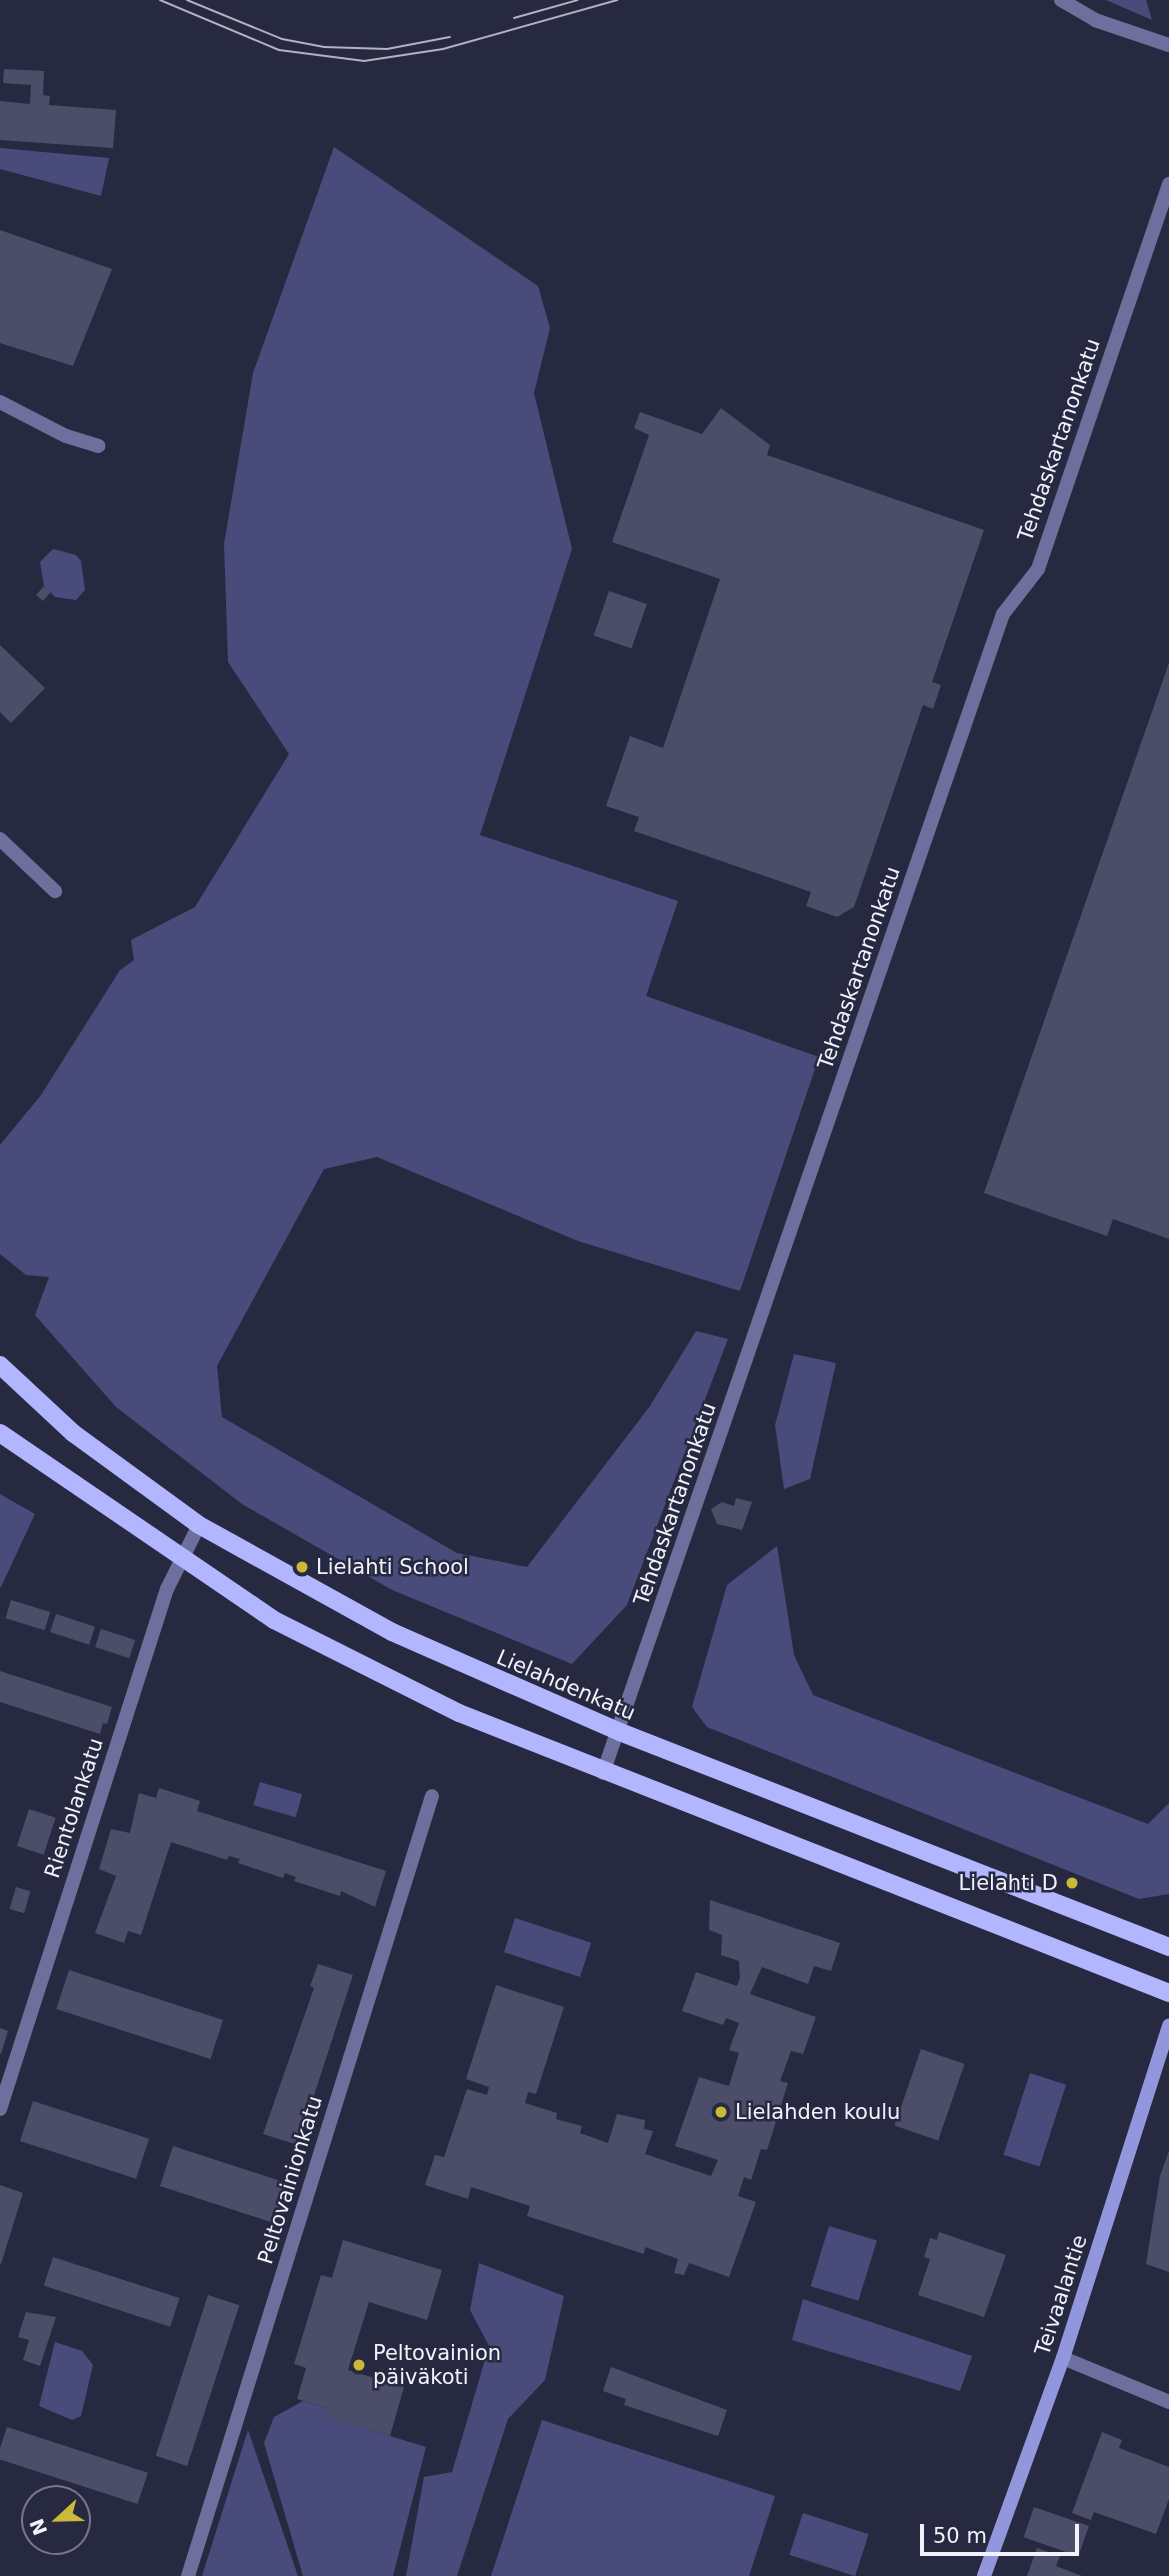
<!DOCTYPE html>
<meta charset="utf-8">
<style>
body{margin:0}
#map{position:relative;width:1169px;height:2576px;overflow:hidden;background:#272941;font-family:"DejaVu Sans",sans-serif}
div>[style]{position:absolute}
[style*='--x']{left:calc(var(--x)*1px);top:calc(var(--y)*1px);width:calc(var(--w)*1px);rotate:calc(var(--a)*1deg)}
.green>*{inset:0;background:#494b7a;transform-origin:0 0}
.building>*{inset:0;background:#4c4e69;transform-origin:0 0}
.minor>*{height:14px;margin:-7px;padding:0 7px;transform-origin:7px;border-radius:7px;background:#6d709c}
.secondary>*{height:14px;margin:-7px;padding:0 7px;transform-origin:7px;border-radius:7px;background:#9296dd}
.primary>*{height:18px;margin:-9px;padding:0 9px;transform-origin:9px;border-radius:9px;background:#b1b6ff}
.tram>*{height:2px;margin:-1px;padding:0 1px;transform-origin:1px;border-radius:1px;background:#b1b3c1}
.dots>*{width:19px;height:19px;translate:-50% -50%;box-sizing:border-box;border:4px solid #272941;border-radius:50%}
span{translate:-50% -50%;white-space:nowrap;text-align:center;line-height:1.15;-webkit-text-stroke:5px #272941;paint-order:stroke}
.street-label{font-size:21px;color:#f1f2fc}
.poi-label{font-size:21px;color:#f1f2fc}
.left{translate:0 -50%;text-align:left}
.right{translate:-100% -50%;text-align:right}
.north{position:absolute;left:21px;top:2485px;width:70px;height:70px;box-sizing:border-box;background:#272941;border:2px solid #78798c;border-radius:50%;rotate:248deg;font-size:19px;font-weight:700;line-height:28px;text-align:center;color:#f1f2fc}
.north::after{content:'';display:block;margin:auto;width:24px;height:32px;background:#ccb939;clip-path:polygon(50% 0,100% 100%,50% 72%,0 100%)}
.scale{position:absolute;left:920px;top:2524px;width:159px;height:32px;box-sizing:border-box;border:4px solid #f1f2fc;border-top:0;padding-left:9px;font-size:21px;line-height:24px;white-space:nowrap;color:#f1f2fc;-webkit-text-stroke:5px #272941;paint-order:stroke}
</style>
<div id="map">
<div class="green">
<i style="clip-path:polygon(1106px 0,1146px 0,1152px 20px)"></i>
<i style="clip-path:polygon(334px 147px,538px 286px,550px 328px,534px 393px,572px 549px,480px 835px,678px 901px,646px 996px,819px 1057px,740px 1291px,578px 1241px,377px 1157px,324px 1169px,217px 1366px,222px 1417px,457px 1553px,527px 1567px,650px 1406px,696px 1331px,728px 1339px,627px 1605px,572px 1664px,392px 1590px,242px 1504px,116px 1407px,35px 1315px,49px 1277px,26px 1275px,0 1254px,0 1145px,41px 1095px,120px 970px,134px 960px,131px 940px,195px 907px,289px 754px,228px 662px,224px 544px,253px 373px)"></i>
<i style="clip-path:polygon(0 148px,109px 158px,101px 196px,0 169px)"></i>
<i style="clip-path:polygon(53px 549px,76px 555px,81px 561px,85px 590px,76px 600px,55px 597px,44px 586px,40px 562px)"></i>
<i style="clip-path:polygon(794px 1354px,836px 1363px,810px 1479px,784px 1489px,775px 1425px)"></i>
<i style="clip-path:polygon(0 1494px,35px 1514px,1px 1587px,0 1587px)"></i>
<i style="clip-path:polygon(777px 1546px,794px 1655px,813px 1695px,1148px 1824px,1169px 1803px,1169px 1894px,1139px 1899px,707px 1727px,692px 1707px,727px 1585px)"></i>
<i style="left:260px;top:1782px;width:44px;height:24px;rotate:16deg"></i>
<i style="left:515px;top:1918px;width:80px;height:36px;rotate:18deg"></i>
<i style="left:1030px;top:2073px;width:38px;height:86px;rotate:18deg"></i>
<i style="left:829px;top:2226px;width:50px;height:63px;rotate:17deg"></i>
<i style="clip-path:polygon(479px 2263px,564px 2296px,545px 2380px,508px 2419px,457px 2576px,406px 2576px,424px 2477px,452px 2472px,489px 2346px,470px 2310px)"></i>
<i style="clip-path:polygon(803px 2299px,972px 2356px,960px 2391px,792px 2340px)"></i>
<i style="clip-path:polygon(55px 2342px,82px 2351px,93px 2365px,81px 2416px,72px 2420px,39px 2406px)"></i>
<i style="clip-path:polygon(303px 2401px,330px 2409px,328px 2417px,426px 2447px,393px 2576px,303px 2576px,264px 2443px,274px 2417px)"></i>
<i style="clip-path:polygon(542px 2420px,775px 2496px,749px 2576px,491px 2576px)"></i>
<i style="clip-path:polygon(248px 2430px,298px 2576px,202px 2576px)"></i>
<i style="left:803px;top:2513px;width:69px;height:44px;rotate:18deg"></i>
</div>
<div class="building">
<i style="clip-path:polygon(4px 69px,44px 71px,43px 95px,50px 96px,49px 105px,116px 110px,113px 148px,0 140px,0 101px,30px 104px,31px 85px,3px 83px)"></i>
<i style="clip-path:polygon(0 230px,112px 269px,73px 366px,0 343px)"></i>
<i style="clip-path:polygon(721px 408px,770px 445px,767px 455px,984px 530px,932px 682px,941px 685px,933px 709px,923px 705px,854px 907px,837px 917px,806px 906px,811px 892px,634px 831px,639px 817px,606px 806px,630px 736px,663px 748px,720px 579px,612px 542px,649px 435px,634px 428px,640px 412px,702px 434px)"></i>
<i style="left:44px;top:586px;width:9px;height:12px;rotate:41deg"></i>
<i style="left:609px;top:591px;width:40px;height:47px;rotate:19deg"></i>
<i style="clip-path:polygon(0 645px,45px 688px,11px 723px,0 712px)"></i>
<i style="clip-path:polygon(1169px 663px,1169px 1239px,1113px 1219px,1107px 1236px,984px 1193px)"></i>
<i style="clip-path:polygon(736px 1498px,752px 1502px,742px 1530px,717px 1524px,711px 1509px,722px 1502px,734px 1506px)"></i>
<i style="left:11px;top:1600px;width:41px;height:19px;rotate:17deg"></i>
<i style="left:56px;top:1614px;width:41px;height:19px;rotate:18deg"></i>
<i style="left:101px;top:1629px;width:36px;height:19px;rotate:18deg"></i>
<i style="clip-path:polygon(0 1671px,112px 1707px,107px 1724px,103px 1723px,100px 1734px,0 1702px)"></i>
<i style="clip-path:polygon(159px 1788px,200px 1801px,197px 1811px,386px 1871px,375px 1907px,341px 1891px,340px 1896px,294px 1881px,296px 1877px,285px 1873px,283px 1878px,238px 1863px,240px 1859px,229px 1856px,227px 1860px,171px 1842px,141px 1935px,128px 1931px,124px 1943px,95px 1933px,116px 1876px,99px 1869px,111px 1829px,130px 1833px,139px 1793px,156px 1798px)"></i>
<i style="left:29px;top:1809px;width:28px;height:39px;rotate:18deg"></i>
<i style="left:16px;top:1887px;width:15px;height:23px;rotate:16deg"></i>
<i style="clip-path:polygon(710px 1900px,840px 1943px,831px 1971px,814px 1966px,808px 1984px,762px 1967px,750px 1994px,816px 2017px,803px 2054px,791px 2051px,780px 2081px,788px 2083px,767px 2150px,761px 2149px,751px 2180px,744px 2177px,738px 2196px,756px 2202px,729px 2277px,689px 2263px,684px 2275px,674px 2273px,678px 2259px,645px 2247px,644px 2254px,527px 2216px,530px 2206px,471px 2187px,468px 2199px,425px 2185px,435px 2155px,444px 2157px,467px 2089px,487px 2095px,489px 2087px,466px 2079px,496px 1985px,564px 2007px,536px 2094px,528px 2092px,525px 2103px,557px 2113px,556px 2119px,582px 2126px,580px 2133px,608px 2143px,617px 2114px,645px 2120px,644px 2129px,653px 2131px,645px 2154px,711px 2176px,718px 2160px,675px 2146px,699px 2077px,729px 2086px,739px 2053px,729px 2050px,739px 2023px,726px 2018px,723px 2025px,682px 2011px,696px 1972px,737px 1986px,740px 1978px,739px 1961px,721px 1955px,722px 1935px,709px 1930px)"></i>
<i style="clip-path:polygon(318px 1964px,353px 1975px,298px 2145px,263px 2134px,314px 1988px,310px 1986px)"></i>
<i style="left:69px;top:1970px;width:162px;height:41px;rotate:18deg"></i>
<i style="clip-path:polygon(0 2028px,8px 2031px,1px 2054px,0 2054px)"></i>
<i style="left:921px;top:2049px;width:46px;height:81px;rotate:19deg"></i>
<i style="left:33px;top:2101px;width:122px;height:42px;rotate:18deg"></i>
<i style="left:173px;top:2146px;width:122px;height:42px;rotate:18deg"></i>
<i style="clip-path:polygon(1169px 2151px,1169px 2272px,1146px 2264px,1160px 2176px)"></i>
<i style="clip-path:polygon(0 2185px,23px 2193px,1px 2264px,0 2263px)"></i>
<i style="clip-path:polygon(939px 2232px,1006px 2255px,984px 2317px,918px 2295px,930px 2259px,924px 2257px,930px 2238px,937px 2240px)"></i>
<i style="clip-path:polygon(343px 2240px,442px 2270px,427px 2320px,369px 2302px,348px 2370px,404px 2387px,390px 2436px,327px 2417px,330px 2409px,297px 2399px,306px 2368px,294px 2364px,321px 2275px,332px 2278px)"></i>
<i style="left:53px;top:2257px;width:133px;height:30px;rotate:18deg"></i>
<i style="left:208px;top:2295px;width:33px;height:169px;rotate:18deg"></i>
<i style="clip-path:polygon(26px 2312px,56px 2317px,40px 2366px,23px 2360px,29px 2340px,18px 2337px)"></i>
<i style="clip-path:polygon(611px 2367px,727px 2410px,718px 2436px,624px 2405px,626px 2399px,603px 2391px)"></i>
<i style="left:7px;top:2427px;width:148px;height:33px;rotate:18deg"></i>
<i style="clip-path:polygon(1102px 2432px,1122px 2440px,1119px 2448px,1169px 2467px,1169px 2499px,1156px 2534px,1094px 2512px,1091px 2520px,1072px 2513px)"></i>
<i style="left:1034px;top:2507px;width:58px;height:32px;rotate:19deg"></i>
<i style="clip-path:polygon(1037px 2548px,1060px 2556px,1056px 2566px,1082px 2576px,1027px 2576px)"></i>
</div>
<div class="minor">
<i style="--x:1061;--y:0;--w:39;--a:30"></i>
<i style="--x:1095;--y:20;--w:78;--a:18.7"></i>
<i style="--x:0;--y:402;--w:74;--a:27.3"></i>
<i style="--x:66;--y:436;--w:34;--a:17"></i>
<i style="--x:0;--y:839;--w:76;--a:43.4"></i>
<i style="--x:603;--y:1773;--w:1226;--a:-70.96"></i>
<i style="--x:1003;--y:614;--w:57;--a:-52.1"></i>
<i style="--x:1038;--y:569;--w:407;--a:-71.2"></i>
<i style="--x:0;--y:2109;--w:546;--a:-72.2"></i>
<i style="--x:167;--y:1589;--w:72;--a:-63.4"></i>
<i style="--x:1063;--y:2358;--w:115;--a:22.5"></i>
<i style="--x:188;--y:2576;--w:817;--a:-72.63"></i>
</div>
<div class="secondary">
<i style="--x:984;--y:2576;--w:232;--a:-70.1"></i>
<i style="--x:1063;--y:2358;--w:349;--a:-72.3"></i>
</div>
<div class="primary">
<i style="--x:0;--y:1365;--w:100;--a:43"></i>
<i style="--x:73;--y:1433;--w:156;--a:36.1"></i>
<i style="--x:199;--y:1525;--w:221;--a:29"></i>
<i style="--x:392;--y:1632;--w:249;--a:23.7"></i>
<i style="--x:620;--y:1732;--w:590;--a:21.39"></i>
<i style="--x:0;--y:1433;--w:332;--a:34.3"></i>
<i style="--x:274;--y:1620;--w:207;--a:26.7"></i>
<i style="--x:459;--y:1713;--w:763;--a:21.52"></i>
</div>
<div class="tram">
<i style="--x:160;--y:0;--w:129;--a:22.8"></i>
<i style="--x:279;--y:50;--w:86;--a:7.4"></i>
<i style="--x:364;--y:61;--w:80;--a:-8.6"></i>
<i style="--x:443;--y:49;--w:181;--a:-15.7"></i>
<i style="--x:187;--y:0;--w:103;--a:22.3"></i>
<i style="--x:282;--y:39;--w:43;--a:10.8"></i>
<i style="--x:324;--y:47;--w:63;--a:1.8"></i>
<i style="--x:387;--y:49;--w:64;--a:-10.8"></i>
<i style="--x:514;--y:18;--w:66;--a:-15.7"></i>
</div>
<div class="dots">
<i style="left:302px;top:1567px;background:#ccb939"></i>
<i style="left:1072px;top:1883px;background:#ccb939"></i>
<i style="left:721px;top:2112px;background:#ccb939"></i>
<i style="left:359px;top:2365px;background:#ccb939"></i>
</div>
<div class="street-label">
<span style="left:1059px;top:440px;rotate:-71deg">Tehdaskartanonkatu</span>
<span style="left:859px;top:968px;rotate:-71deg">Tehdaskartanonkatu</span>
<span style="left:675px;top:1504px;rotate:-71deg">Tehdaskartanonkatu</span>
<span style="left:566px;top:1685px;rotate:23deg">Lielahdenkatu</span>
<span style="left:74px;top:1808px;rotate:-72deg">Rientolankatu</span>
<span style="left:290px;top:2180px;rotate:-73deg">Peltovainionkatu</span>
<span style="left:1061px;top:2295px;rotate:-72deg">Teivaalantie</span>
</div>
<div class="poi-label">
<span class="left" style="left:316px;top:1567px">Lielahti School</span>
<span class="right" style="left:1058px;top:1883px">Lielahti D</span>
<span class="left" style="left:735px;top:2112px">Lielahden koulu</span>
<span class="left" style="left:373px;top:2365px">Peltovainion<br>päiväkoti</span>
</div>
<div class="north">N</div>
<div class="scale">50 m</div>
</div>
